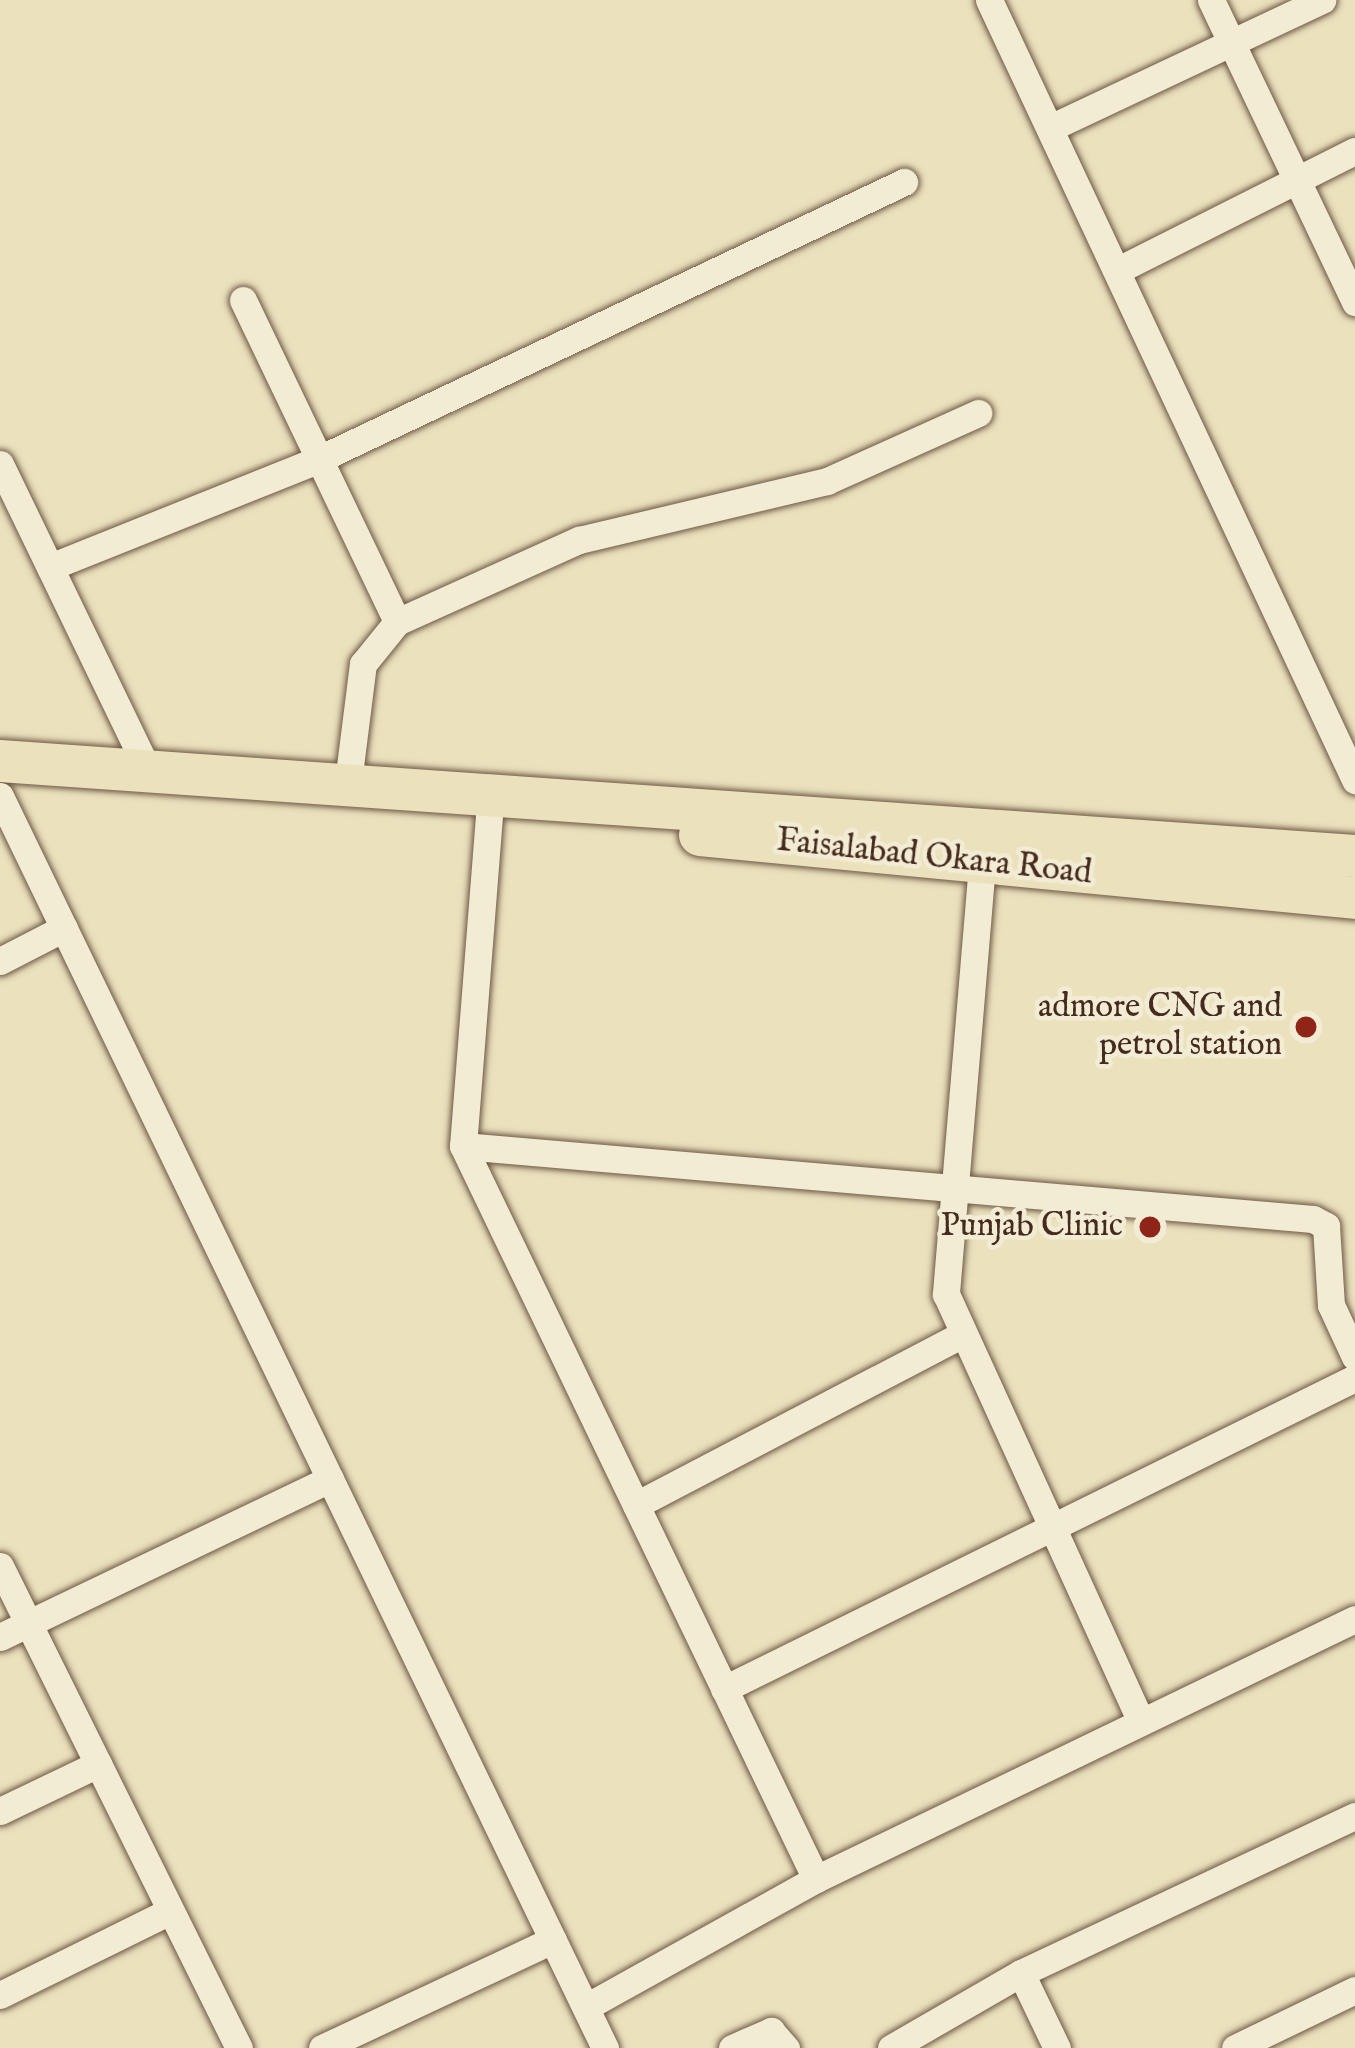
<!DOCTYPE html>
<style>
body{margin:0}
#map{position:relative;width:1355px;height:2048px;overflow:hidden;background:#ebe1bd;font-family:"IM FELL English",serif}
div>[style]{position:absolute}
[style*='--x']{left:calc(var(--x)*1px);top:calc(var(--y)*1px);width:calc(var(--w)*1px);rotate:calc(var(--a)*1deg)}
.roads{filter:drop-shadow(0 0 3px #6e5845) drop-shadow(0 0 3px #6e5845)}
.minor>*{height:27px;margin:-13.5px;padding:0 13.5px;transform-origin:13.5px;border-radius:13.5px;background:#f2ecd4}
.primary>*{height:42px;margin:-21px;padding:0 21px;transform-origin:21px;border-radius:21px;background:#ebe1bd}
.dots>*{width:33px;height:33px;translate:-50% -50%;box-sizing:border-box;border:6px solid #f2ecd4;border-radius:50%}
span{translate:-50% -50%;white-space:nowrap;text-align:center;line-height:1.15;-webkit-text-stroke:9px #f2ecd4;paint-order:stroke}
.street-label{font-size:33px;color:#452a1d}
.poi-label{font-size:33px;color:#452a1d}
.right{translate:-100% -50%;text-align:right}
</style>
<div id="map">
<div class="roads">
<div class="minor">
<i style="--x:989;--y:0;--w:862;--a:64.86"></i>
<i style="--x:1211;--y:0;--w:335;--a:64.5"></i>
<i style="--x:1050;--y:128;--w:301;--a:-25.2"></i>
<i style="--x:1118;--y:270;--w:265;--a:-26.7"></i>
<i style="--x:243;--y:300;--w:357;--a:64.4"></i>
<i style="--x:0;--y:464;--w:347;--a:64.2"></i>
<i style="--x:50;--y:567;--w:285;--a:-21.8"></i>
<i style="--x:315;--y:461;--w:652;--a:-25.35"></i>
<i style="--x:347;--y:790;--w:127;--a:-82.8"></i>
<i style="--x:363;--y:664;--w:54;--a:-51"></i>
<i style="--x:397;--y:622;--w:200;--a:-24.3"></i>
<i style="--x:579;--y:540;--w:255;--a:-13.4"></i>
<i style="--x:827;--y:481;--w:166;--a:-24.2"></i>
<i style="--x:0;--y:796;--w:1391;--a:64.21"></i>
<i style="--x:490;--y:803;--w:344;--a:94.5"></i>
<i style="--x:463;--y:1146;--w:814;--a:64.29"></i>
<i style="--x:982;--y:864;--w:432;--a:94.8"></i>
<i style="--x:946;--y:1294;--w:470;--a:65.5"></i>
<i style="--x:0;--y:961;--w:72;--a:-27.3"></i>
<i style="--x:463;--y:1146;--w:853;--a:4.91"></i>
<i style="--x:1313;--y:1219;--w:15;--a:28"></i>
<i style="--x:1326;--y:1226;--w:79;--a:86.4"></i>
<i style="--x:1331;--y:1305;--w:57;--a:65.2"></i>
<i style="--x:636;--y:1505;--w:365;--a:-27.6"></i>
<i style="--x:0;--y:1566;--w:538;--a:63.63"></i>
<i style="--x:0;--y:1637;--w:366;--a:-25.6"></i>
<i style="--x:724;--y:1689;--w:703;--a:-26.24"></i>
<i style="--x:0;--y:1811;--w:109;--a:-25.6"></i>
<i style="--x:1021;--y:1973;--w:83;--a:64.4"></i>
<i style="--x:0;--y:1995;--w:190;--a:-26.3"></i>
<i style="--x:586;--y:2007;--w:263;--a:-29.1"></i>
<i style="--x:816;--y:1879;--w:598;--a:-25.75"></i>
<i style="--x:322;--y:2048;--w:255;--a:-25.1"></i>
<i style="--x:732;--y:2048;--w:43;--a:-23.6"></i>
<i style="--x:771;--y:2031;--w:23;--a:49"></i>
<i style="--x:891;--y:2048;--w:150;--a:-30"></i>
<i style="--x:1021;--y:1973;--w:369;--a:-25.2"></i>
<i style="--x:1235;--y:2048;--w:133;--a:-25.8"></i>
</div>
<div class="primary">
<i style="--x:0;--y:761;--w:1358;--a:4.01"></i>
<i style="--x:700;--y:835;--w:658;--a:5.49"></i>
</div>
</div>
<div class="dots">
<i style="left:1306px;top:1027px;background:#8f2418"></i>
<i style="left:1150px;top:1227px;background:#8f2418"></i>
</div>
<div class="street-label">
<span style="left:934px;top:858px;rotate:6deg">Faisalabad Okara Road</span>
</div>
<div class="poi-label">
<span class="right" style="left:1282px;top:1027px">admore CNG and<br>petrol station</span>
<span class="right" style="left:1123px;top:1227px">Punjab Clinic</span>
</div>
</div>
